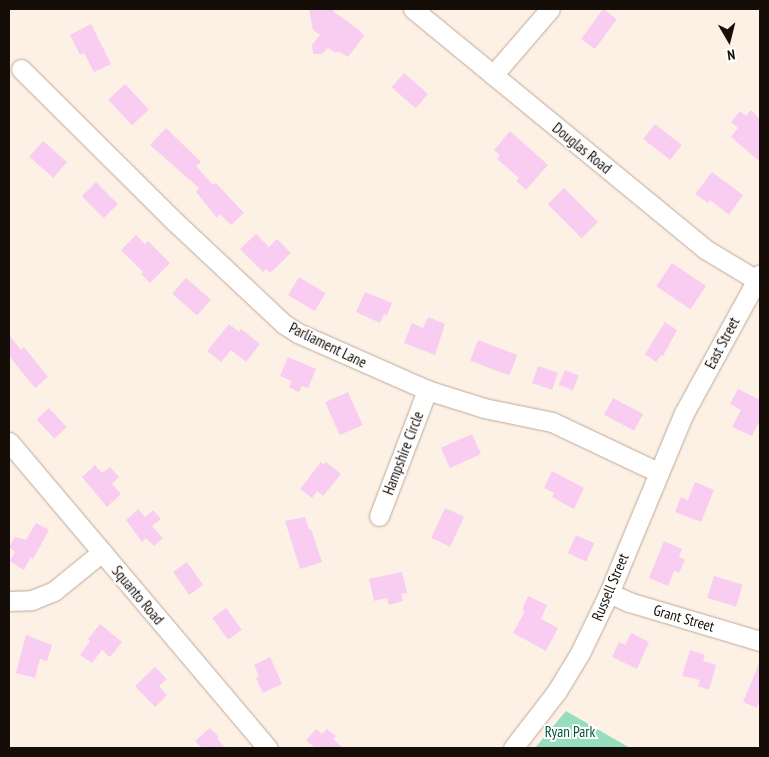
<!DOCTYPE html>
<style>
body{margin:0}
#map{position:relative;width:769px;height:757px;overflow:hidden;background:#fdf0e5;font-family:"PT Sans Narrow",sans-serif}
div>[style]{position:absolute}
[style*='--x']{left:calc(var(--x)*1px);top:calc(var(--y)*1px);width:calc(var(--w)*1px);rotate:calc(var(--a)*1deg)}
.green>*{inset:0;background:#97debd}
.building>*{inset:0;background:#f8cdf1;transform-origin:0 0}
.roads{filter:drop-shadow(0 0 1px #bda998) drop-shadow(0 0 1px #bda998)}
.minor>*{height:19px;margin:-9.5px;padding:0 9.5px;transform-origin:9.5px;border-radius:9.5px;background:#fff}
span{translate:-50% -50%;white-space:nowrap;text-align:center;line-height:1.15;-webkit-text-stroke:4px #fff;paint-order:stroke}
.street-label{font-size:15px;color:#150e08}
.park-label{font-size:15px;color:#005338}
.frame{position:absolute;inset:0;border:10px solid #150e08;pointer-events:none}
.north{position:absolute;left:704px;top:15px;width:50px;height:50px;-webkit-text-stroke:4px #fff;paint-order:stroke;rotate:172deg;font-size:14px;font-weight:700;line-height:20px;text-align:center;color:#150e08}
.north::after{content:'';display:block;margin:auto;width:18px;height:22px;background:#150e08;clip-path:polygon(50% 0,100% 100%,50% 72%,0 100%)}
</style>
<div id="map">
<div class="green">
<i style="clip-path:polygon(566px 711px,630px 748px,535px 748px)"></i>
</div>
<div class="building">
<i style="clip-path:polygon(309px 9px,333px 9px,334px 12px,358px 29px,364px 36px,348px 57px,340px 52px,334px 52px,328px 48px,322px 54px,313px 54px,312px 45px,320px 35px,313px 30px)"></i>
<i style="left:603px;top:9px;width:17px;height:37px;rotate:36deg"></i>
<i style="clip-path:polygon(91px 24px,111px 64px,94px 72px,84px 53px,80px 55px,70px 35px)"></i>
<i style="left:404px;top:73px;width:32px;height:19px;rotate:41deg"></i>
<i style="left:125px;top:84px;width:35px;height:23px;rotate:47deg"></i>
<i style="clip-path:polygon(751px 110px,760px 119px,760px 162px,731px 137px,738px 128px,731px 122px,740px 111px,746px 116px)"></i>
<i style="left:655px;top:124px;width:34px;height:19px;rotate:38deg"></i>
<i style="clip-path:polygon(166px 128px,201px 162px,196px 166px,213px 185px,216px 183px,244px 213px,231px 225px,220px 214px,217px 218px,196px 192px,199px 188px,150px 145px)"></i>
<i style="clip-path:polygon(510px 131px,548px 165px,526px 190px,516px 181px,519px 178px,497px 159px,500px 155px,494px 150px)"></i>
<i style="left:43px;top:141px;width:32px;height:21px;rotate:41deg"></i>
<i style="clip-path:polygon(712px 172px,743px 195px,729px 215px,710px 200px,708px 203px,695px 194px)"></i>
<i style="left:96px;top:182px;width:31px;height:20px;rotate:45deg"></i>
<i style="left:564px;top:188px;width:48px;height:23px;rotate:45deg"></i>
<i style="clip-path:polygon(256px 234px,269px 247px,277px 239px,291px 253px,270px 273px,266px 269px,263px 272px,240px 249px)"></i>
<i style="clip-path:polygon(136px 235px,145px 244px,148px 241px,170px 263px,150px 283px,141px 274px,143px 272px,121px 250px)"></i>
<i style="left:672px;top:263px;width:41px;height:28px;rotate:34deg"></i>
<i style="left:299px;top:277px;width:31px;height:21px;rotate:31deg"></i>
<i style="left:186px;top:278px;width:33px;height:21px;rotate:41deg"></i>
<i style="clip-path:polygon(365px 292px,392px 303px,387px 315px,384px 314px,380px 323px,356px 312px)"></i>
<i style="clip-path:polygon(428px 317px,445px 324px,435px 355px,404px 343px,412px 323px,423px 328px)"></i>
<i style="clip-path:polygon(665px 322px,677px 330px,663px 356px,661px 355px,656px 362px,645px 354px)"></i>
<i style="clip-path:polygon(229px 324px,239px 332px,241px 329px,260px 344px,246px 362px,231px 350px,221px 362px,207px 351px)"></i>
<i style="clip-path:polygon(9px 335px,21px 350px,24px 347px,48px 377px,35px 388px,9px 356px)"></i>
<i style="left:478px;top:340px;width:42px;height:22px;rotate:21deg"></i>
<i style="clip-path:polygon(288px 357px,316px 369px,308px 388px,302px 386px,299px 392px,289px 387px,292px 381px,280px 376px)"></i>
<i style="left:538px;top:366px;width:21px;height:18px;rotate:19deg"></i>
<i style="left:565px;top:370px;width:15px;height:16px;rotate:23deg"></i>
<i style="clip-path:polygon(738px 389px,760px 400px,760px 420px,752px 436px,732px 427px,741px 410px,730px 404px)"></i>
<i style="left:348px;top:392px;width:36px;height:25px;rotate:66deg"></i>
<i style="left:613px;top:398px;width:34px;height:19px;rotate:28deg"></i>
<i style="left:49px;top:408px;width:26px;height:17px;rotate:47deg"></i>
<i style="left:472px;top:434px;width:22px;height:34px;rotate:66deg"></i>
<i style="clip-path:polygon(321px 462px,323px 465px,326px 462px,341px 474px,323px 496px,317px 491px,312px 498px,300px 489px)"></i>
<i style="clip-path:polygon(95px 465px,102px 473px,110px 467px,119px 477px,112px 484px,121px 494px,107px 507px,82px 477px)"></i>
<i style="clip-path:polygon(552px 471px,584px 488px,574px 509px,552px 497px,554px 493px,544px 488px)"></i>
<i style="clip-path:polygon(695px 482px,714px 490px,701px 522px,675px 512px,681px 497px,688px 500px)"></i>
<i style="left:445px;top:508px;width:21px;height:33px;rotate:25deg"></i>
<i style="clip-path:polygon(138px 509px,145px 517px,153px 510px,161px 519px,152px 526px,163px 538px,154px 546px,146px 538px,142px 542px,126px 520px)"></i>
<i style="clip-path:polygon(305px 517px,309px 530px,311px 529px,322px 562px,300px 569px,285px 521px)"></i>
<i style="clip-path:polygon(36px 523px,49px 530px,33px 559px,31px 557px,24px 570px,10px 561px,15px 552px,9px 547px,15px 537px,26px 540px)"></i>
<i style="left:576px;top:535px;width:20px;height:20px;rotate:24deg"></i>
<i style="clip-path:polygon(664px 541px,682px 549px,679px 557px,685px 560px,679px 573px,674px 571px,668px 586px,649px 578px)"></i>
<i style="left:187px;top:562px;width:28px;height:17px;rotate:55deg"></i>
<i style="clip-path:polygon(402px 572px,407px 593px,401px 594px,403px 601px,389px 605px,387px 598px,374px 601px,369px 579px)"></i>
<i style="left:714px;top:576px;width:30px;height:23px;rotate:17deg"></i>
<i style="clip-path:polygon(528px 596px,547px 605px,541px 619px,558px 628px,546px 651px,513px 633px,525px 611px,522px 610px)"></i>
<i style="left:226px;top:608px;width:27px;height:17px;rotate:54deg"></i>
<i style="clip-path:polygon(100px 624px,122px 642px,110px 657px,102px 650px,92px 663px,80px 655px,90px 641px,88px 639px)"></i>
<i style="clip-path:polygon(631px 633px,649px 642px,637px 669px,612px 657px,619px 642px,625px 645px)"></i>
<i style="clip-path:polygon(26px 635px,52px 645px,47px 661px,40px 659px,35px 678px,16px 673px)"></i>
<i style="clip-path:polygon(690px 650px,705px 655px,703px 661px,716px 665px,709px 690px,698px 686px,700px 680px,682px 676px)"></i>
<i style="clip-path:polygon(270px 657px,282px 684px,263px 693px,256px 678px,259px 676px,254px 665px)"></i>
<i style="clip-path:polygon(760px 661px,760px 699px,757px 708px,743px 702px)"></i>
<i style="clip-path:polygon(155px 667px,167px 679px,159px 686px,167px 695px,155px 707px,135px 686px)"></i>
<i style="clip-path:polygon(210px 728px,219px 737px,217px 739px,226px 748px,202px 748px,195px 741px)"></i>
<i style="clip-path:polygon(316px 729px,322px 734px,327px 729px,336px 736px,333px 739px,343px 748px,315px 748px,306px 740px)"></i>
</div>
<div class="roads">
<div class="minor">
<i style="--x:413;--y:9;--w:378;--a:39.4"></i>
<i style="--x:705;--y:249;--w:64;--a:31"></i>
<i style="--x:21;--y:69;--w:213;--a:44.8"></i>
<i style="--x:172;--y:219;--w:154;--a:43.2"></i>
<i style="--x:284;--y:324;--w:17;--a:33"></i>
<i style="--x:298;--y:333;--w:141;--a:23.8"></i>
<i style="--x:427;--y:390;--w:60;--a:17.5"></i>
<i style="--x:484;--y:408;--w:69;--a:11.6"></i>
<i style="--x:552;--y:422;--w:117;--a:25.3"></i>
<i style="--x:493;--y:75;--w:87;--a:-49.2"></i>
<i style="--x:9;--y:442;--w:401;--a:49.8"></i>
<i style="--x:379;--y:516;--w:135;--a:-69.1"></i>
<i style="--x:609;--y:593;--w:22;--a:24"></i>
<i style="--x:629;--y:602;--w:137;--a:16.6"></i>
<i style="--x:9;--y:601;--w:23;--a:-2"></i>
<i style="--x:32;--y:600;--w:24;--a:-22"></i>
<i style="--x:54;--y:591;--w:62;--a:-39.1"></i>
<i style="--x:513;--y:748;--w:72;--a:-52.3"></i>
<i style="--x:557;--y:691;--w:44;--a:-58.8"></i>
<i style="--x:580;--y:653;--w:67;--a:-64.2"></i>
<i style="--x:609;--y:593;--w:195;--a:-67.4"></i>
<i style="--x:684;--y:413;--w:158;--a:-61.3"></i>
</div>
</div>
<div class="street-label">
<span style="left:582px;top:148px;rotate:39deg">Douglas Road</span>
<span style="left:722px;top:343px;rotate:-62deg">East Street</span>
<span style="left:328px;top:345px;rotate:26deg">Parliament Lane</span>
<span style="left:403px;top:453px;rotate:-69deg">Hampshire Circle</span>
<span style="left:610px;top:587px;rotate:-67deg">Russell Street</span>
<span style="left:138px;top:595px;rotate:50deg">Squanto Road</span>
<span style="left:684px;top:618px;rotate:16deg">Grant Street</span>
</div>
<div class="park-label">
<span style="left:570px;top:732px">Ryan Park</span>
</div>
<div class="frame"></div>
<div class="north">N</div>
</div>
